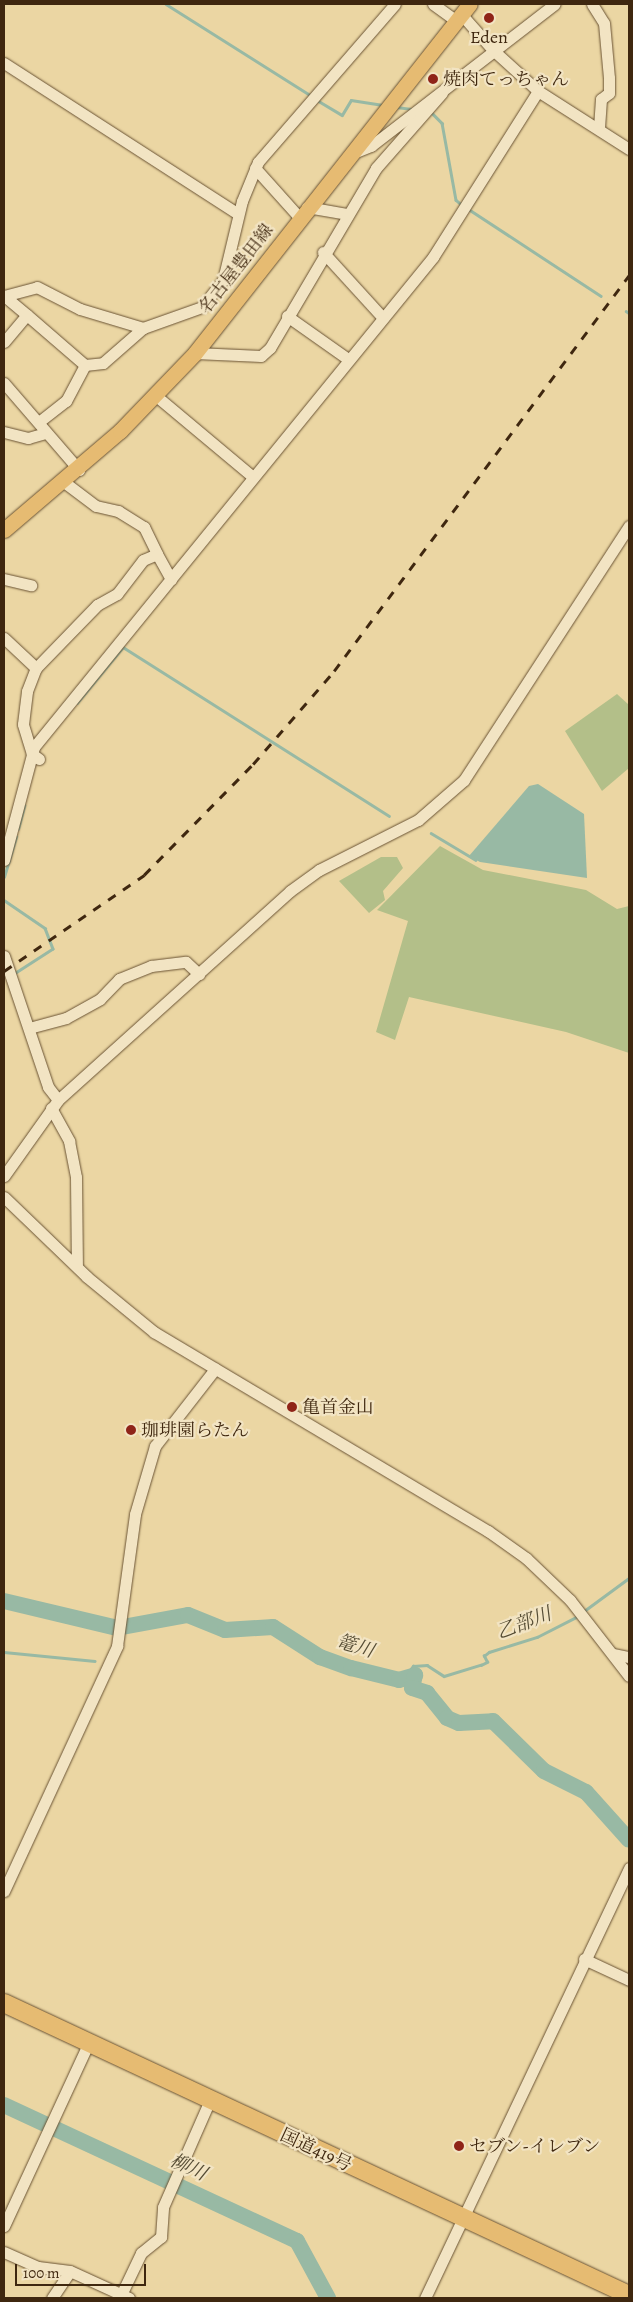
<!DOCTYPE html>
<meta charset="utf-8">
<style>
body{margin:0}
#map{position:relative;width:633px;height:2302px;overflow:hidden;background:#ebd6a3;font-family:Alegreya,"Noto Serif JP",serif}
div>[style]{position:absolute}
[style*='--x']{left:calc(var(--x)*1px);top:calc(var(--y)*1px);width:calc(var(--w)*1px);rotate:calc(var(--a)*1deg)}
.green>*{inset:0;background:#b3bf89}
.water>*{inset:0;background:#98b9a4}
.stream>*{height:2.5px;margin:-1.25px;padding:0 1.25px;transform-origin:1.25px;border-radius:1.25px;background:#98b9a4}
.river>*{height:16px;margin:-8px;padding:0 8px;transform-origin:8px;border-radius:8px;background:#98b9a4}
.roads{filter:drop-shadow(0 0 1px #6a5334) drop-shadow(0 0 1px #6a5334)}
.minor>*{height:11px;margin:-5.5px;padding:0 5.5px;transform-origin:5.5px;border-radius:5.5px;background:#f2e4c3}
.major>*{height:15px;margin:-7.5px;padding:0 7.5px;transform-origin:7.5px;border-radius:7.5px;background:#e6bb72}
.highway>*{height:18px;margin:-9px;padding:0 9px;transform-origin:9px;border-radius:9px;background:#e6bb72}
.rail>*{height:2.5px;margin-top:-1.25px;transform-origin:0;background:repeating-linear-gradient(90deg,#3f270f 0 9px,transparent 0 18px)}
.dots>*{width:14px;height:14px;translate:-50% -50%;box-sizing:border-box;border:2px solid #f2e4c3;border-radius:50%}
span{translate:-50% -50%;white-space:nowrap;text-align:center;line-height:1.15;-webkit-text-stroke:4.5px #f2e4c3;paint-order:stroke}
.poi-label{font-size:18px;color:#3f270f}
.left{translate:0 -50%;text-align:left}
.street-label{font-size:18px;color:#3f270f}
.water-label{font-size:19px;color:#554c34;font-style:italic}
.frame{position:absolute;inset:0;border:5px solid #3f270f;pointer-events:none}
.scale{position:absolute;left:15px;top:2264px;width:131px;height:22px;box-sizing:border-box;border:2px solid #3f270f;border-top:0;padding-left:6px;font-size:15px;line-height:18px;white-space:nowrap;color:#3f270f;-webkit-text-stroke:4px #f2e4c3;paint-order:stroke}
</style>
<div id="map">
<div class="green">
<i style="clip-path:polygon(617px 694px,629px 705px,629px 768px,602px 791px,565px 731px)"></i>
<i style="clip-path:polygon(440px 846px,483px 870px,586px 890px,617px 909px,629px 906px,629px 1053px,566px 1032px,409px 997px,395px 1040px,376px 1032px,408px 921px,377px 910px)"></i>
<i style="clip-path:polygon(381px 857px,397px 857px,403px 868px,383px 891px,385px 900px,369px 913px,339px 881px)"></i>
</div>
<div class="water">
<i style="clip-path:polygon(538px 784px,584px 814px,587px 878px,480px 862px,469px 856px,529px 786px)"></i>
</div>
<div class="stream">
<i style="--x:166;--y:4;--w:170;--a:32.3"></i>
<i style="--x:317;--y:100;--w:29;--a:31"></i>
<i style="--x:342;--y:115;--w:17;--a:-59"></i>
<i style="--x:351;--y:100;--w:32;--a:9"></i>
<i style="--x:396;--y:107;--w:17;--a:7"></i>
<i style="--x:431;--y:112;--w:16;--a:45"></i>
<i style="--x:442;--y:123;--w:78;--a:79.7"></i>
<i style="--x:456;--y:200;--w:8;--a:40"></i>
<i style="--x:467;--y:208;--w:160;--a:33.3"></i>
<i style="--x:626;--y:311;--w:4;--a:34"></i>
<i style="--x:77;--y:703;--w:72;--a:-50.6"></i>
<i style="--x:123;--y:647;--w:315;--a:32.4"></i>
<i style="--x:18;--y:829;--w:24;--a:-75"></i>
<i style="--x:431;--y:833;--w:52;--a:31"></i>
<i style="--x:4;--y:877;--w:42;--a:-73.3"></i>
<i style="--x:4;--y:900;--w:50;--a:34.3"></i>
<i style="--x:45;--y:928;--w:22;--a:69"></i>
<i style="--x:53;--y:949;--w:46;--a:147.3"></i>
<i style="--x:584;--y:1611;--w:56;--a:-36.3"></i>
<i style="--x:4;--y:1652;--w:91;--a:5.6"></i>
<i style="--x:407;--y:1674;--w:10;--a:-53"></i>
<i style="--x:413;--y:1666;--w:14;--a:-4"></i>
<i style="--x:427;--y:1665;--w:20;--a:33"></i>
<i style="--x:444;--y:1676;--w:39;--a:-17"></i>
<i style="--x:481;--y:1665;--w:7;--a:-27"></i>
<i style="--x:487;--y:1662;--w:7;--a:-117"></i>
<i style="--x:484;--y:1656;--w:6;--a:-39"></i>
<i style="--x:489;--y:1652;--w:50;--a:-17.4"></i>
<i style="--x:537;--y:1637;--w:46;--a:-27.1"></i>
</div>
<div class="river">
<i style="--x:4;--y:1601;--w:116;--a:13.4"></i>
<i style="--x:117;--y:1628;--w:72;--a:-10.4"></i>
<i style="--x:188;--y:1615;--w:40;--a:22"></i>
<i style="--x:225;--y:1630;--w:48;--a:-3.6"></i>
<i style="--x:273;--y:1627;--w:56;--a:32.6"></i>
<i style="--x:320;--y:1657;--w:33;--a:20"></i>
<i style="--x:351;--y:1668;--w:49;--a:14"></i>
<i style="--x:399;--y:1680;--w:17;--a:-17"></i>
<i style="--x:415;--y:1675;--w:13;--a:103"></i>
<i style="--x:412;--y:1688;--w:16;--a:18"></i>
<i style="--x:427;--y:1693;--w:32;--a:51"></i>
<i style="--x:447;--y:1718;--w:13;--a:23"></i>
<i style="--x:459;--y:1723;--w:34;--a:-3"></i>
<i style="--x:493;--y:1721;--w:71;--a:44.4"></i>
<i style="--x:544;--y:1771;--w:47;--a:26.6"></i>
<i style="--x:586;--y:1792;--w:64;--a:48.1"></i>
<i style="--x:4;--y:2105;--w:323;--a:24.9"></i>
<i style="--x:297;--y:2241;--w:65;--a:61.5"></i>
</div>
<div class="roads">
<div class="minor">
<i style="--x:433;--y:4;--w:29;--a:36"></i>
<i style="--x:592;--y:4;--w:22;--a:58"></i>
<i style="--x:604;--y:23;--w:55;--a:84.8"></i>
<i style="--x:609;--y:78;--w:15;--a:90"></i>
<i style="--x:609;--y:93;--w:10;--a:143"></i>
<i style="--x:601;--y:99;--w:30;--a:94"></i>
<i style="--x:461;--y:14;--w:48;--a:48.4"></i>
<i style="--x:493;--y:50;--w:61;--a:42.3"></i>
<i style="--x:538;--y:91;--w:108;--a:32.5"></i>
<i style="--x:4;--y:63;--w:278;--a:32.8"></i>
<i style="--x:351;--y:154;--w:22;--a:-22"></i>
<i style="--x:371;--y:146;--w:232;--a:-37.7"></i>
<i style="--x:255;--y:168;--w:66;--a:48.1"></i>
<i style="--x:307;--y:207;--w:40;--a:10"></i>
<i style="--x:323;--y:252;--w:89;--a:47.7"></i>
<i style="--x:4;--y:296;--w:34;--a:-15"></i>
<i style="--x:37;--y:287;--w:48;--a:27.1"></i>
<i style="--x:80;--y:309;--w:66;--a:16.8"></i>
<i style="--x:143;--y:328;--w:63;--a:-19.6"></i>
<i style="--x:202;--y:307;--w:34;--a:-52"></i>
<i style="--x:223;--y:280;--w:81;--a:-76.5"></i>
<i style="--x:242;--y:201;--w:42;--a:-67.7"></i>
<i style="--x:258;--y:162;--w:209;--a:-49.1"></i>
<i style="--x:27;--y:315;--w:77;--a:40.8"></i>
<i style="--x:85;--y:365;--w:18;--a:-6"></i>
<i style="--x:103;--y:363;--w:53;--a:-41.2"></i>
<i style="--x:287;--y:316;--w:75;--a:35.2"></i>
<i style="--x:4;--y:342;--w:35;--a:-50"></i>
<i style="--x:27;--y:315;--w:30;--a:-140"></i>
<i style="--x:195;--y:353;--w:66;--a:2.6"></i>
<i style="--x:261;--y:356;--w:12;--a:-42"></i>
<i style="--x:270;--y:348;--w:209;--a:-59.5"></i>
<i style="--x:376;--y:168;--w:100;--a:-48.7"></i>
<i style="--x:4;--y:383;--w:115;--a:49.2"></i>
<i style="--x:155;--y:395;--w:128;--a:39.9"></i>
<i style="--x:40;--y:421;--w:33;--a:-38"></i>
<i style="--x:66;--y:401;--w:41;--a:-62.2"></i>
<i style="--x:4;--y:432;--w:25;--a:14"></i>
<i style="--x:28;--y:438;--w:19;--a:-16"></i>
<i style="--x:64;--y:482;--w:40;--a:37"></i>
<i style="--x:96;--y:506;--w:23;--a:13"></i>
<i style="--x:118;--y:511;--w:31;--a:32"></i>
<i style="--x:144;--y:527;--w:30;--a:64"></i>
<i style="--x:4;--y:579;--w:28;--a:13"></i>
<i style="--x:4;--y:638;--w:44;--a:43.2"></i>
<i style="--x:39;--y:759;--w:9;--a:-144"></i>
<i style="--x:32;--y:754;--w:31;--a:-107"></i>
<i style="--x:23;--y:724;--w:33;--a:-83"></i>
<i style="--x:27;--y:691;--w:25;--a:-69"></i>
<i style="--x:36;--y:668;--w:88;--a:-45.9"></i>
<i style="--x:97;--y:605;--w:23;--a:-29"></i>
<i style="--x:117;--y:594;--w:43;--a:-52.6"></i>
<i style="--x:143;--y:560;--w:15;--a:-23"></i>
<i style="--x:157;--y:554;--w:29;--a:61"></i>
<i style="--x:4;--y:860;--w:117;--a:-75.1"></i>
<i style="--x:34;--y:747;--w:632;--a:-50.84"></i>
<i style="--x:433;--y:257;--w:196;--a:-57.7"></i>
<i style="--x:4;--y:956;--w:138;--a:71.4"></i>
<i style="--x:48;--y:1087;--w:16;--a:52"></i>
<i style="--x:29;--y:1028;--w:38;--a:-15"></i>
<i style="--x:66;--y:1018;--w:39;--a:-29"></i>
<i style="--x:100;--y:999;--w:28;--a:-46"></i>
<i style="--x:119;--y:979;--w:35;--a:-22"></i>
<i style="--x:151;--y:966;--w:35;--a:-7"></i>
<i style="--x:186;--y:962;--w:18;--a:43"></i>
<i style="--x:51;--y:1108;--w:38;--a:61"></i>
<i style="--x:69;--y:1141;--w:37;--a:79"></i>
<i style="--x:76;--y:1177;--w:89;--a:89.4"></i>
<i style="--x:4;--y:1176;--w:93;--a:-54.6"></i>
<i style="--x:58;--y:1100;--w:312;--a:-42"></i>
<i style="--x:290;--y:891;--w:36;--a:-36"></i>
<i style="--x:319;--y:870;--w:111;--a:-26.8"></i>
<i style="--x:418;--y:820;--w:61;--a:-41"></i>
<i style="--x:464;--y:780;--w:303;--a:-57"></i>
<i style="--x:4;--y:1197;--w:115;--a:43.9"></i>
<i style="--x:87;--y:1277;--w:87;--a:39.4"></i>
<i style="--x:154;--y:1332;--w:389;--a:30.8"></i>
<i style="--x:488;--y:1531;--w:47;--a:35.4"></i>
<i style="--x:526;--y:1558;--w:61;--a:43.7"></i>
<i style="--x:570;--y:1600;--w:96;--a:52.2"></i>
<i style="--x:613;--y:1654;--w:16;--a:11"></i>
<i style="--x:4;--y:1891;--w:270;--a:-65.2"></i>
<i style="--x:117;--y:1646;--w:133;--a:-82.2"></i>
<i style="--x:135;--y:1514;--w:71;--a:-73.6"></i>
<i style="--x:155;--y:1446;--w:98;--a:-52.1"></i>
<i style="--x:584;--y:1959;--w:50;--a:25"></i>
<i style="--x:4;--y:2226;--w:200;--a:-65.2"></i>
<i style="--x:4;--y:2252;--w:37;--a:24"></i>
<i style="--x:38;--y:2267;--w:32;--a:7"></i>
<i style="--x:70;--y:2271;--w:65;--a:24.6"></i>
<i style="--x:121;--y:2295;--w:47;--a:-64.5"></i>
<i style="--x:141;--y:2253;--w:26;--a:-39"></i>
<i style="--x:161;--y:2237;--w:30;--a:-86"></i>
<i style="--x:163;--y:2207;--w:117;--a:-66.3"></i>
<i style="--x:52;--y:2298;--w:32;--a:-56"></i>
<i style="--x:425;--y:2298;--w:476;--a:-64.6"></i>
</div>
<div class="major">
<i style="--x:4;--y:530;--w:153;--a:-40.5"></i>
<i style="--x:120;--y:431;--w:108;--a:-46.1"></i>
<i style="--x:195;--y:353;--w:444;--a:-51.8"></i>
</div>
<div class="highway">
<i style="--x:4;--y:2003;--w:690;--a:25.04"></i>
</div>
</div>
<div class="rail">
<i style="--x:4;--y:971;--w:170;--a:-34.4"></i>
<i style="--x:144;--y:875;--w:156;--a:-45.5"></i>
<i style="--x:253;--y:764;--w:123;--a:-48.9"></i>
<i style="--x:334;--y:671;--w:494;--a:-53.3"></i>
</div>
<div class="dots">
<i style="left:489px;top:18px;background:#8f2418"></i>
<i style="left:433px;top:79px;background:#8f2418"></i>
<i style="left:292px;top:1407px;background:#8f2418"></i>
<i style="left:131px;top:1430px;background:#8f2418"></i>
<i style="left:459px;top:2146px;background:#8f2418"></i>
</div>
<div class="poi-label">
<span style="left:489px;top:37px">Eden</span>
<span class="left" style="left:443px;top:79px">焼肉てっちゃん</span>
<span class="left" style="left:302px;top:1407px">亀首金山</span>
<span class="left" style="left:141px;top:1430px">珈琲園らたん</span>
<span class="left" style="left:469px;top:2146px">セブン-イレブン</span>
</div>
<div class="street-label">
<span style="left:236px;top:269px;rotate:-52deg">名古屋豊田線</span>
<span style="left:316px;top:2150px;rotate:25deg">国道419号</span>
</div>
<div class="water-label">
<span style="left:524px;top:1624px;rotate:-21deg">乙部川</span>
<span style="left:355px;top:1647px;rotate:17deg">篭川</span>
<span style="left:188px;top:2168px;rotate:25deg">柳川</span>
</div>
<div class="frame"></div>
<div class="scale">100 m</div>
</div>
